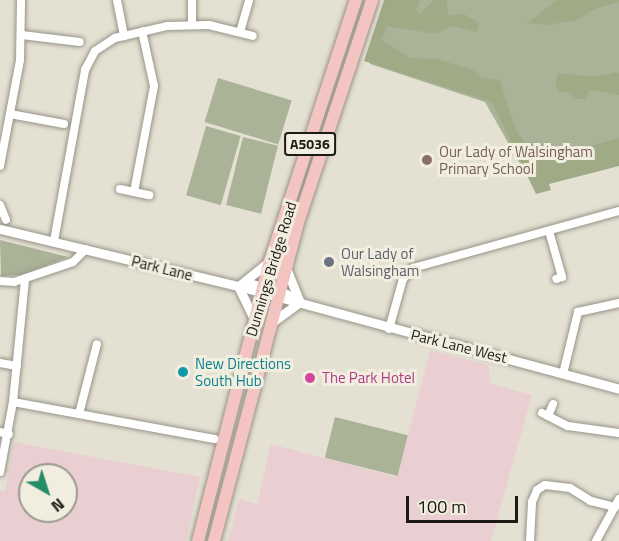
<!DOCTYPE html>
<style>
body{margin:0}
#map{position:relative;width:619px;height:541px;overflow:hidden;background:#e4e1d3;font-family:"Titillium Web",sans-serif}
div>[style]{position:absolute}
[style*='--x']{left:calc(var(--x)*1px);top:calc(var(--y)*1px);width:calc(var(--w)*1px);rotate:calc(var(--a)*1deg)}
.industrial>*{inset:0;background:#eacfd2}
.green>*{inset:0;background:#aab298;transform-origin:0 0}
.forest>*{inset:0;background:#a0aa87}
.roads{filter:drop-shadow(0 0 2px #979488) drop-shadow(0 0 2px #979488)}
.minor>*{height:8px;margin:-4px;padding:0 4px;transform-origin:4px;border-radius:4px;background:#fff}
.tertiary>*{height:9px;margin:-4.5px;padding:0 4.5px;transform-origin:4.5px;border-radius:4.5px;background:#fff}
.trunk>*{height:12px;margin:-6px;padding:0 6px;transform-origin:6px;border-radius:6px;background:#f3c4c0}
.dots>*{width:16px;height:16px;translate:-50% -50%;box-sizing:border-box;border:3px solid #f1eee0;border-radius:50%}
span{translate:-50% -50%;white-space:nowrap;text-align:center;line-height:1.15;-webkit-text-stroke:6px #f1eee0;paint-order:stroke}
.shield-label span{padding:2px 4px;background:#f1eee0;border:2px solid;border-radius:4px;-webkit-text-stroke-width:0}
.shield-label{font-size:14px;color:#1b1a15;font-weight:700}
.education-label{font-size:15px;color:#785e54}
.left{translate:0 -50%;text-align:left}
.worship-label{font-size:15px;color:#5b616d}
.street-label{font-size:15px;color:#1b1a15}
.culture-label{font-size:15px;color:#0d838f}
.hotel-label{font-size:15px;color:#b23c85}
.north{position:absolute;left:18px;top:463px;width:60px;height:60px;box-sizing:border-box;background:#f1eee0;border:2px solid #9b998f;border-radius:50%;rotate:141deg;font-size:16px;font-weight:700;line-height:24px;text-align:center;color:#1b1a15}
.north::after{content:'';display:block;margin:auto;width:21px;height:27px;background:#248c69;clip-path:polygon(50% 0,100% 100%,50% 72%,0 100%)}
.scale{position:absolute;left:406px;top:496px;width:112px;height:27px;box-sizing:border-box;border:3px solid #1b1a15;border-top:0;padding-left:8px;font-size:18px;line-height:21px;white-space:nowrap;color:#1b1a15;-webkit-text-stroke:4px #f1eee0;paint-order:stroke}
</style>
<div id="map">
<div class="industrial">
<i style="clip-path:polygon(430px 350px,488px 365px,491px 384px,532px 395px,491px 541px,228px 541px,239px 499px,257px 504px,271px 444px,397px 477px)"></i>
<i style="clip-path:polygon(evenodd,14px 442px,200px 477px,186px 541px,0 541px,0 490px,5px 491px,14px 442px,30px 475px,66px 475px,66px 511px,30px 511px,30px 475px)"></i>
</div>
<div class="green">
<i style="clip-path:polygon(390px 0,619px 0,619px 154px,527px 176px,485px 102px,370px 64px)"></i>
<i style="left:218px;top:78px;width:77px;height:46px;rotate:17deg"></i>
<i style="left:206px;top:126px;width:36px;height:72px;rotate:16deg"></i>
<i style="left:243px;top:137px;width:36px;height:70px;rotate:14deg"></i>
<i style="clip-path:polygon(0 240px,68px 257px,21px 275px,1px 276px)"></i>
<i style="left:335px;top:417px;width:75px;height:42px;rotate:14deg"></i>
</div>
<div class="forest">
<i style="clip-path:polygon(384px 0,420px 0,416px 11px,420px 14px,434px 0,447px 0,448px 15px,464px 14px,479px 23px,477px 32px,452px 26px,436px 34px,387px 26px,382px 40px,410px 58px,437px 59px,473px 70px,482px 78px,500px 80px,516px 131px,535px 155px,545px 159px,619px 138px,619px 166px,549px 184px,551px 190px,536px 194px,492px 102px,364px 61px)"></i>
<i style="clip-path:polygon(557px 0,619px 0,619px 2px,594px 9px,577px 20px,547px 25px,527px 23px)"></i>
<i style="clip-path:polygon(616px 72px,619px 73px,619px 95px,590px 90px,585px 99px,576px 99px,569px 92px,558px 91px,555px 83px,558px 73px,594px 77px)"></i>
</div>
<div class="roads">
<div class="minor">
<i style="--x:117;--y:0;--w:37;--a:79"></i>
<i style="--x:192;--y:24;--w:24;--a:-90"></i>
<i style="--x:240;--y:32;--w:33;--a:-74"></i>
<i style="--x:22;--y:35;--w:58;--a:6.9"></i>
<i style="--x:10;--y:114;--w:55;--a:10.5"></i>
<i style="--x:0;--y:166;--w:108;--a:-79.3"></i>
<i style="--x:20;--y:60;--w:60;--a:-89"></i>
<i style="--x:120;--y:189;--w:30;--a:12"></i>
<i style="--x:134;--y:192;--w:108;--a:-79.3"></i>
<i style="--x:154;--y:86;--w:56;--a:-102.3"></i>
<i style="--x:0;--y:205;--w:16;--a:68"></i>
<i style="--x:549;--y:231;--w:48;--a:74.2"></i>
<i style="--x:562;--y:277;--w:6;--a:162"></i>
<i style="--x:54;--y:241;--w:174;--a:-79.7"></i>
<i style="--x:85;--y:70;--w:21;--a:-62"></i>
<i style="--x:95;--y:51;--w:24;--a:-33"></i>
<i style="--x:115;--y:38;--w:53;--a:-13"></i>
<i style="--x:167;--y:26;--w:42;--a:-1.4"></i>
<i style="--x:209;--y:25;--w:45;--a:14"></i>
<i style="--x:0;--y:281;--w:14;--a:4"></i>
<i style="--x:14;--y:282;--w:62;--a:-18.7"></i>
<i style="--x:73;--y:262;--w:18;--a:-45"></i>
<i style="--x:389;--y:329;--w:52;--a:-74.4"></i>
<i style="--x:403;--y:279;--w:15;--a:-48"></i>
<i style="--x:413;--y:268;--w:214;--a:-15.5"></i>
<i style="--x:0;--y:363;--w:17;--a:10"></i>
<i style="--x:563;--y:374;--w:64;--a:-76.4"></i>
<i style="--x:578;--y:312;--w:42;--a:-12.4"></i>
<i style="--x:13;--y:402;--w:205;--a:10.4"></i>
<i style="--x:542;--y:413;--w:29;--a:27"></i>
<i style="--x:568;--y:426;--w:51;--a:7.8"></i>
<i style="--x:79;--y:414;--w:72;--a:-75.6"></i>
<i style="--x:548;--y:416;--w:13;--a:-67"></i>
<i style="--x:0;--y:432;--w:9;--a:13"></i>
<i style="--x:0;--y:472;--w:71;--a:-79.5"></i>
<i style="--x:13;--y:402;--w:124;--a:-84.4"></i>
<i style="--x:530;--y:541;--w:39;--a:-87"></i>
<i style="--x:532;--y:502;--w:13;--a:-67"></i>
<i style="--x:537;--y:490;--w:9;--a:-32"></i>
<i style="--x:545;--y:485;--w:25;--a:7"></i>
<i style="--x:570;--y:488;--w:25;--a:32"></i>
<i style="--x:591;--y:501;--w:25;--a:14"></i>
<i style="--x:596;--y:541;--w:48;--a:-61.3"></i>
</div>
<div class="tertiary">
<i style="--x:0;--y:229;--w:245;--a:13.5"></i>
<i style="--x:238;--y:286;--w:395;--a:15.1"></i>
<i style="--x:286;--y:268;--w:35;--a:68"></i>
<i style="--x:240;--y:285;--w:38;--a:-39"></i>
<i style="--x:238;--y:286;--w:13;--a:-9"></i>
<i style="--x:251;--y:284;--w:31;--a:13"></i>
<i style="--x:281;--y:291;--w:22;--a:30"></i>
<i style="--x:238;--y:286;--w:39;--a:64"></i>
<i style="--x:271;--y:323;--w:36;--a:-36"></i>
</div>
<div class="trunk">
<i style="--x:198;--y:541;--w:289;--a:-75.6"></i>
<i style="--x:270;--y:261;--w:275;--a:-71.8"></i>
<i style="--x:214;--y:541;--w:326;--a:-75.2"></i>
<i style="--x:297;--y:226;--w:238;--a:-71.6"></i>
</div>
</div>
<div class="dots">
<i style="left:427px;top:160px;background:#8d6e63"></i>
<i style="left:329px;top:262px;background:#6b7280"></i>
<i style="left:183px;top:372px;background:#0f9aa8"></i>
<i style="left:310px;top:378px;background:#d1479c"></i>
</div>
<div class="shield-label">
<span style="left:310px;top:144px">A5036</span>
</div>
<div class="education-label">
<span class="left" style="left:439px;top:160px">Our Lady of Walsingham<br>Primary School</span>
</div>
<div class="worship-label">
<span class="left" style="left:341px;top:262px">Our Lady of<br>Walsingham</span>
</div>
<div class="street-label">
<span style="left:162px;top:268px;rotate:14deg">Park Lane</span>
<span style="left:271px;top:269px;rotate:-73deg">Dunnings Bridge Road</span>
<span style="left:459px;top:346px;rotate:14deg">Park Lane West</span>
</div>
<div class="culture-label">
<span class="left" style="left:195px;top:372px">New Directions<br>South Hub</span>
</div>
<div class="hotel-label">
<span class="left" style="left:322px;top:378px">The Park Hotel</span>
</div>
<div class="north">N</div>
<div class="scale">100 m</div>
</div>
